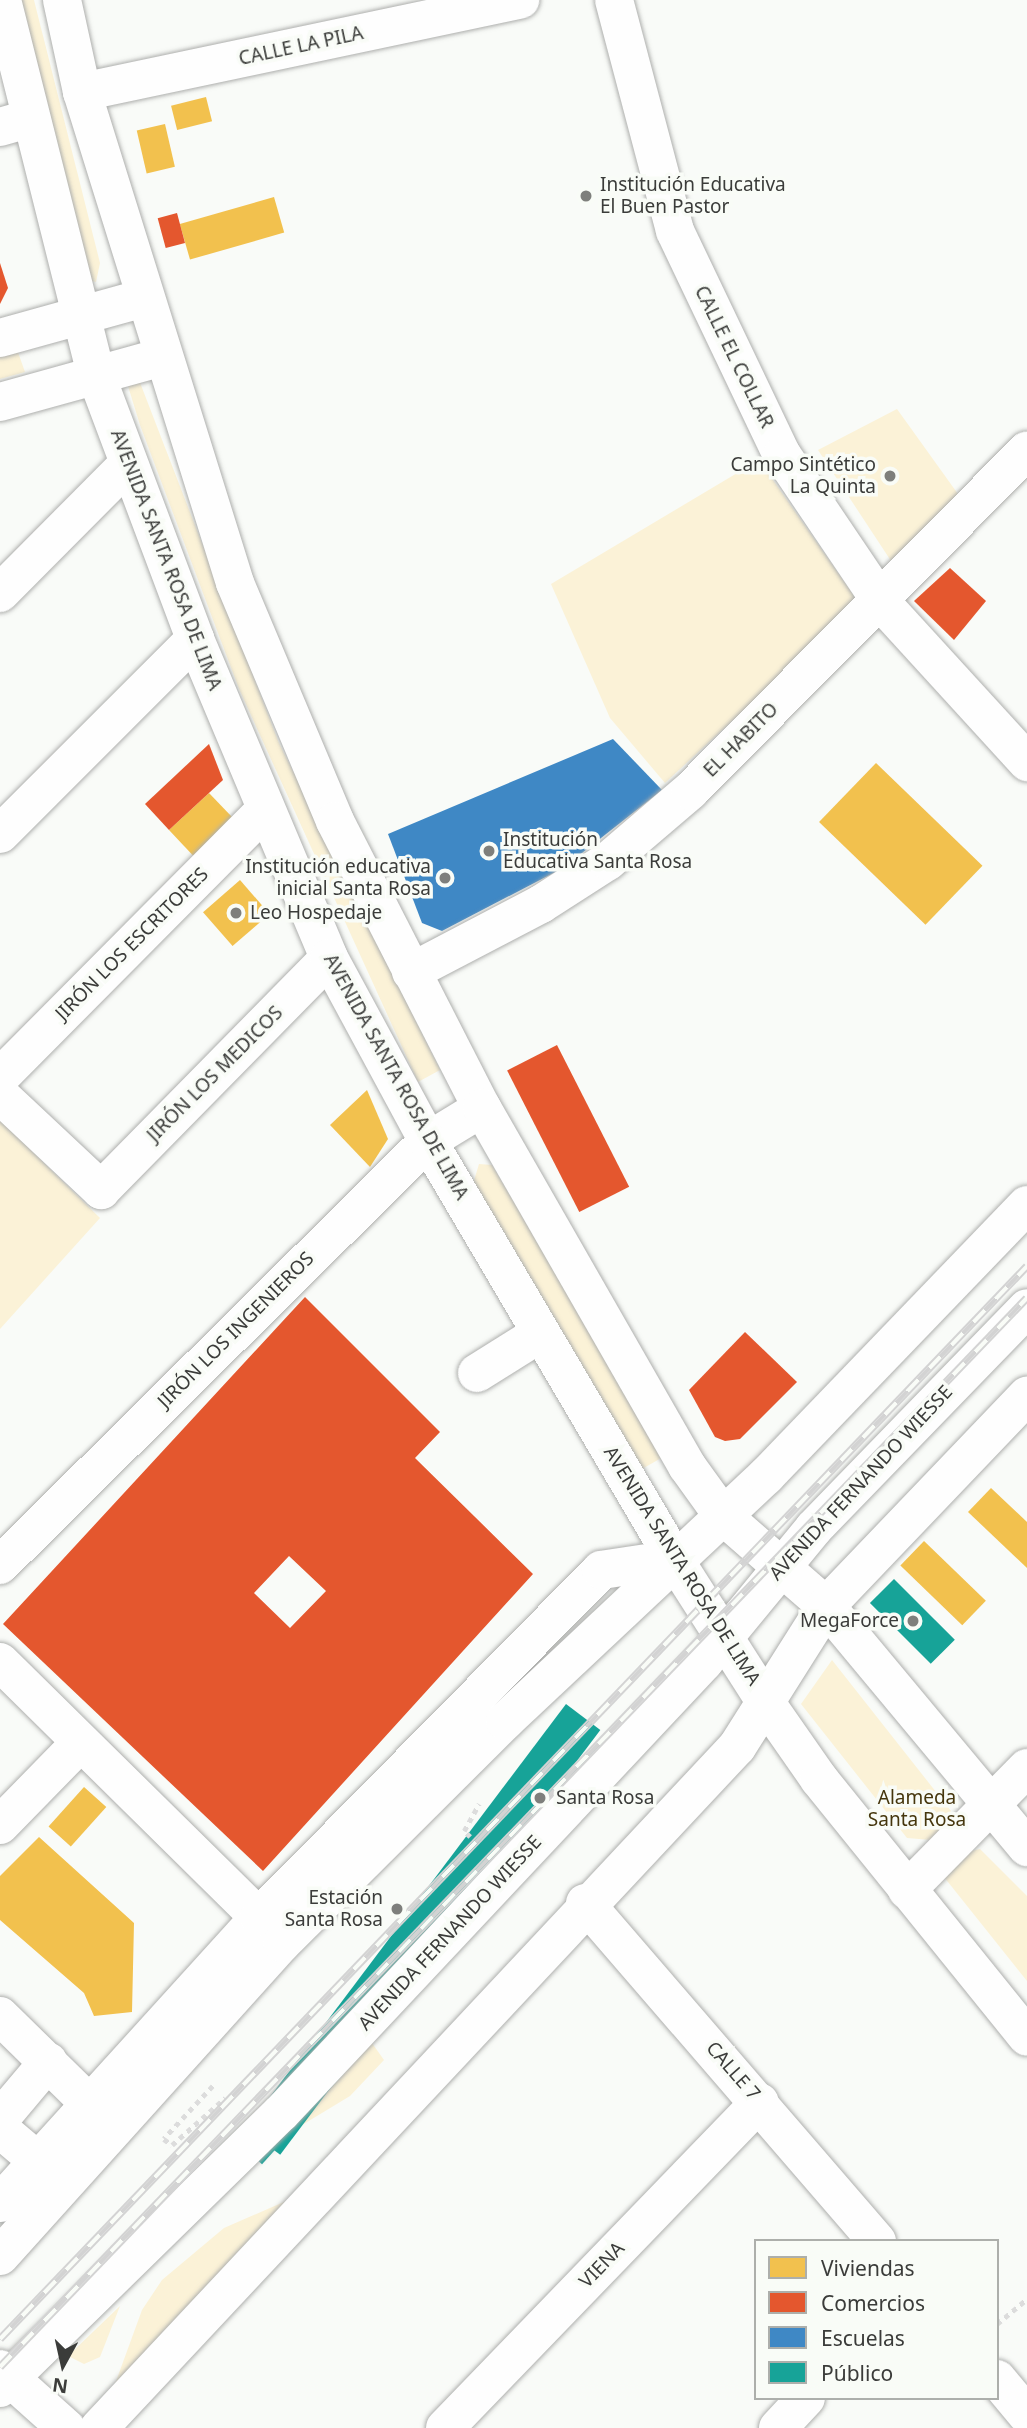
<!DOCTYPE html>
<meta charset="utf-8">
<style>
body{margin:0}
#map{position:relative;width:1027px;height:2428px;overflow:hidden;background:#f9fbf8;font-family:"Noto Sans",sans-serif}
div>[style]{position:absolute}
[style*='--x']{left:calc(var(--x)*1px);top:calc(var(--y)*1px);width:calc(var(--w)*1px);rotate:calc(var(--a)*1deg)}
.green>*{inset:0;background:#fbf2d7}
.homes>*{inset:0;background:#f2c14e;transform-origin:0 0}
.shops>*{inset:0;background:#e4572e;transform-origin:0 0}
.schools>*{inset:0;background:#3f88c5}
.public>*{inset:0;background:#17a398;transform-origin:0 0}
.path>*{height:4.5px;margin-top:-2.25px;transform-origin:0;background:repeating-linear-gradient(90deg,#dcdcdc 0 5px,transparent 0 10px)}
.roads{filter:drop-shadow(0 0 2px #aeafad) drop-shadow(0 0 2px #aeafad)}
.minor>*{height:38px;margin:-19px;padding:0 19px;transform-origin:19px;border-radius:19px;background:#fefefe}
.major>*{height:38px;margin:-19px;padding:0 19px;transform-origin:19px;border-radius:19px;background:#fefefe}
.rail>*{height:8px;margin-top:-4px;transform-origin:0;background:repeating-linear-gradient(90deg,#f9fcf7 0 16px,#d3d3d3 0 32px);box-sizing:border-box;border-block:2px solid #d3d3d3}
.dots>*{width:19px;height:19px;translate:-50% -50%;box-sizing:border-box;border:4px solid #f9fcf7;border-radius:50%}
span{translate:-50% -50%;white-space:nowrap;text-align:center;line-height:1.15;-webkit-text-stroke:7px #f9fcf7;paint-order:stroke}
.street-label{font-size:19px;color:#3b3c3a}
.poi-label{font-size:19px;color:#3b3c3a}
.left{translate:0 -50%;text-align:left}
.right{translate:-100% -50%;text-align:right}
.park-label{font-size:19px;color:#45360d}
.legend{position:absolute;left:754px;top:2239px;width:245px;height:161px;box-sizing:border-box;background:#f9fcf7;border:2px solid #adafab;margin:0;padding:9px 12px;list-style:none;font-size:21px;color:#3b3c3a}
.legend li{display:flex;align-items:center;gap:14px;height:35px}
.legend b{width:35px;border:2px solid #adafab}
.north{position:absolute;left:28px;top:2330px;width:70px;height:70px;-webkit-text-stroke:5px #f9fcf7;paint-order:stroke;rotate:188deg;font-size:19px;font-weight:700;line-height:28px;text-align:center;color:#3b3c3a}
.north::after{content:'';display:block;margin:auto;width:24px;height:32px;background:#3b3c3a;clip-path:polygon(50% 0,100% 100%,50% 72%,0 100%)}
</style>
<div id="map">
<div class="green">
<i style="clip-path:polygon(13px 0,34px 0,100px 263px,96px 282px,86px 280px)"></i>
<i style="clip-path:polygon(14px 341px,25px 372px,0 379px,0 344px)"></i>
<i style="clip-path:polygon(139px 380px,279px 743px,440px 1070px,418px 1082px,239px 689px,140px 425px,128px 386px)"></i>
<i style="clip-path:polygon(897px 409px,963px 501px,895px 567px,818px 450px)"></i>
<i style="clip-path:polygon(759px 460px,859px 603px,665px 783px,610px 718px,551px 584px)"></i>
<i style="clip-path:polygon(0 1120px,100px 1218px,0 1329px)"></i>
<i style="clip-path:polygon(479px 1164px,492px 1165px,663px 1457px,642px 1469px,473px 1184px)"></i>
<i style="clip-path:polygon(832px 1660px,951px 1811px,946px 1826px,931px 1840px,907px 1838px,801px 1704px)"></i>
<i style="clip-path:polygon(980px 1849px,1027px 1896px,1027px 1981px,944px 1877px,966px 1852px)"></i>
<i style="clip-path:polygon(372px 2043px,384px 2060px,350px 2096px,284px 2136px)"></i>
<i style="clip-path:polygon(286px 2201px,115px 2384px,142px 2310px,162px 2280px,224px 2228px)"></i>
<i style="clip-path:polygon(120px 2306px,100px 2357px,84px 2364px,68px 2356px)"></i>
</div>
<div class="homes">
<i style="left:206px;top:97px;width:25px;height:36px;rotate:76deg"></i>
<i style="left:165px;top:124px;width:44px;height:29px;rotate:77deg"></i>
<i style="left:274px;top:197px;width:37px;height:98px;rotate:74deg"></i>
<i style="left:876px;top:763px;width:148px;height:82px;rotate:44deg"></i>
<i style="clip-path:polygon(209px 793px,233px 818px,200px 863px,169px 830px)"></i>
<i style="left:240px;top:880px;width:45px;height:49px;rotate:49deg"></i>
<i style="clip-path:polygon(367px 1090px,388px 1139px,370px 1167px,330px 1125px)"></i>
<i style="clip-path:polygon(991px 1488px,1027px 1522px,1027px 1568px,968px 1512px)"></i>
<i style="left:924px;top:1541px;width:86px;height:34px;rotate:44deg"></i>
<i style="left:84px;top:1787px;width:30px;height:53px;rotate:42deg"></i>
<i style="clip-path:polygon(39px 1837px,134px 1923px,132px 2012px,94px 2016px,84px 1993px,0 1920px,0 1876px)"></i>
</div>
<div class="shops">
<i style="left:177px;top:213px;width:31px;height:20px;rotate:75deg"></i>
<i style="clip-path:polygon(0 263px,8px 288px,0 304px)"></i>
<i style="clip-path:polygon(950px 568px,986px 601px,954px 640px,914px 601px)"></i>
<i style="clip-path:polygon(209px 744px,223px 780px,169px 830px,145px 804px)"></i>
<i style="left:557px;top:1045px;width:159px;height:56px;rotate:63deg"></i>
<i style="clip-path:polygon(evenodd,305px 1297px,440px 1432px,415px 1458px,533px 1574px,263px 1871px,3px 1624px,305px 1297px,289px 1556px,326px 1591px,290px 1628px,254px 1593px,289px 1556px)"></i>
<i style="clip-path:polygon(745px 1332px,797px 1382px,740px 1439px,725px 1441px,715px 1437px,689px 1390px)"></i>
</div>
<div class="schools">
<i style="clip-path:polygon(613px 739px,662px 790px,563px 868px,442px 931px,422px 923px,388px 834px)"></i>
</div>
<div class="public">
<i style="left:894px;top:1579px;width:86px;height:34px;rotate:45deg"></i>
<i style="left:566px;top:1704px;width:43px;height:532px;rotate:37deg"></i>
<i style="left:605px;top:1737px;width:31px;height:547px;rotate:42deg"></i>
</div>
<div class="path">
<i style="--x:470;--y:1837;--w:8;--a:-135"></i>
<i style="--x:464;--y:1831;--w:31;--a:-61"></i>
<i style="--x:213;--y:2086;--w:72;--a:132.8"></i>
<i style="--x:164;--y:2139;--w:10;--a:37"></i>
<i style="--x:172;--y:2145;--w:71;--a:-41.6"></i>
<i style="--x:997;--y:2324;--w:39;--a:-40"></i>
</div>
<div class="roads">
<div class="minor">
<i style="--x:614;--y:0;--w:239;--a:75.2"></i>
<i style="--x:675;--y:231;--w:248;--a:64.5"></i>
<i style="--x:782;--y:455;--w:177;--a:56"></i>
<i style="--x:881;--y:602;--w:217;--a:47.6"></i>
<i style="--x:82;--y:92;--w:448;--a:-11.9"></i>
<i style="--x:0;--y:127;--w:29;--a:-16"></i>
<i style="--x:0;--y:593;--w:182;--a:-45.2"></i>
<i style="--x:0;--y:834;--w:276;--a:-45"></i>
<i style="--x:411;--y:972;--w:147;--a:-27.6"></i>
<i style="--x:541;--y:904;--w:80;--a:-32.7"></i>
<i style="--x:608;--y:861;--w:108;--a:-40.5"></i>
<i style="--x:690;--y:791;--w:479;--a:-45.3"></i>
<i style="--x:0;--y:1077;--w:375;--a:-45.2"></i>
<i style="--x:0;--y:1095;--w:139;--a:43.2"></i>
<i style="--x:101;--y:1190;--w:325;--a:-45.5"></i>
<i style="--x:477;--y:1373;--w:75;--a:-32"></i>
<i style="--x:0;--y:1565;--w:602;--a:-44.73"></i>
<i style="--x:428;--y:1141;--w:63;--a:-31.4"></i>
<i style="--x:0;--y:1662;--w:363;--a:44.6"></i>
<i style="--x:0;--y:1825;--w:115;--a:-45.7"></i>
<i style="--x:907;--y:1890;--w:171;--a:-45.5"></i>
<i style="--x:585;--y:1903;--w:447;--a:49.2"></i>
<i style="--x:0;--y:2016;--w:129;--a:44.4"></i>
<i style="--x:0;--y:2119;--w:75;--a:-49.9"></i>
<i style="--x:0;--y:2129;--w:51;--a:40.2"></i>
<i style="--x:0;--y:2369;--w:89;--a:41.8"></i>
<i style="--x:997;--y:2379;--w:47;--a:50.2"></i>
<i style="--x:445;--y:2428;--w:453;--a:-46"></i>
<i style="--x:778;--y:2428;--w:41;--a:-47"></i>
</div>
<div class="major">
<i style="--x:2;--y:0;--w:387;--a:75.9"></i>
<i style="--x:96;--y:375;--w:282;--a:69.4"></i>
<i style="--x:195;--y:639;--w:346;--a:67.2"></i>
<i style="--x:329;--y:958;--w:208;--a:61.6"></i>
<i style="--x:428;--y:1141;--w:485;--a:59.5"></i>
<i style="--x:674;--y:1559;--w:171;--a:57.4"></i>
<i style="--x:766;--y:1703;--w:93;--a:55.1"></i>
<i style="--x:819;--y:1779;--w:331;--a:51.1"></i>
<i style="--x:62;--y:0;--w:94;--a:77.7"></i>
<i style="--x:82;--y:92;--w:514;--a:72.69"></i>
<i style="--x:235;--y:583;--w:258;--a:67.2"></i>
<i style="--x:335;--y:821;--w:322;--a:62.9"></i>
<i style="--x:482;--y:1108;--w:413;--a:60.2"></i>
<i style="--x:687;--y:1466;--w:62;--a:54.2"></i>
<i style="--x:723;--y:1516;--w:137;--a:41.1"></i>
<i style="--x:826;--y:1606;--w:314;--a:50.2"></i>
<i style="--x:0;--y:338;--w:149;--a:-15.5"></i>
<i style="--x:0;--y:402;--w:168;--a:-15.5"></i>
<i style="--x:0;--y:2203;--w:386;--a:-47.8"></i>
<i style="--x:259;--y:1917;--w:487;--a:-45.4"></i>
<i style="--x:601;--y:1570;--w:74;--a:-8.6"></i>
<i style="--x:0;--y:2256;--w:421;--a:-48"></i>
<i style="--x:282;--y:1943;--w:315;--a:-44.9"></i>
<i style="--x:505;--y:1721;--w:358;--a:-43.2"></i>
<i style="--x:766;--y:1476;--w:376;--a:-46.1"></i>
<i style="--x:0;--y:2388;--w:393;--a:-44.4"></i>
<i style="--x:281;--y:2113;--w:618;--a:-46.83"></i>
<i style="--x:704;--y:1662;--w:173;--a:-50.6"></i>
<i style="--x:814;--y:1528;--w:306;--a:-45.9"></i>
<i style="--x:99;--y:2428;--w:933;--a:-46.87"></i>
<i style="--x:737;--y:1747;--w:167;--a:-57.7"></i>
<i style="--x:826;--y:1606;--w:291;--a:-46.3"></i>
</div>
</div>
<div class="rail">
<i style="--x:0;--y:2339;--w:1485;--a:-46.25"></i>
<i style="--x:0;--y:2367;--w:1482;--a:-46.15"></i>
</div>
<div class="dots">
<i style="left:586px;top:196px;background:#7e7f7c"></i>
<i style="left:890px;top:476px;background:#7e7f7c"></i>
<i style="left:489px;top:851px;background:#7e7f7c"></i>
<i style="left:445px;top:878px;background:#7e7f7c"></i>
<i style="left:236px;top:913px;background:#7e7f7c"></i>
<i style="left:913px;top:1621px;background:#7e7f7c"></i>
<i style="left:540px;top:1798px;background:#7e7f7c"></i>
<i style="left:397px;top:1909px;background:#7e7f7c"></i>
</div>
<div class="street-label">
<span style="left:301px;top:46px;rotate:-12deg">CALLE LA PILA</span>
<span style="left:734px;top:357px;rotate:64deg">CALLE EL COLLAR</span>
<span style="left:166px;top:560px;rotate:69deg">AVENIDA SANTA ROSA DE LIMA</span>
<span style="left:741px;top:740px;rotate:-45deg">EL HABITO</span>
<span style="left:132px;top:944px;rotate:-45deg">JIRÓN LOS ESCRITORES</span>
<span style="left:215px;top:1074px;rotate:-45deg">JIRÓN LOS MEDICOS</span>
<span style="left:396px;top:1077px;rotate:61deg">AVENIDA SANTA ROSA DE LIMA</span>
<span style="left:236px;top:1330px;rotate:-45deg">JIRÓN LOS INGENIEROS</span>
<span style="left:861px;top:1483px;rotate:-47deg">AVENIDA FERNANDO WIESSE</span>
<span style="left:682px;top:1566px;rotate:58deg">AVENIDA SANTA ROSA DE LIMA</span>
<span style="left:450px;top:1933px;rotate:-47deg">AVENIDA FERNANDO WIESSE</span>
<span style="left:733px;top:2071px;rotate:49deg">CALLE 7</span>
<span style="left:602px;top:2265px;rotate:-46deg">VIENA</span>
</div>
<div class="poi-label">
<span class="left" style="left:600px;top:196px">Institución Educativa<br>El Buen Pastor</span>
<span class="right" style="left:876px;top:476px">Campo Sintético<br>La Quinta</span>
<span class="left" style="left:503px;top:851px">Institución<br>Educativa Santa Rosa</span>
<span class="right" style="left:431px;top:878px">Institución educativa<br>inicial Santa Rosa</span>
<span class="left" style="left:250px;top:913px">Leo Hospedaje</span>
<span class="right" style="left:899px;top:1621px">MegaForce</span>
<span class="left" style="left:556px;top:1798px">Santa Rosa</span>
<span class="right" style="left:383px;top:1909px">Estación<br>Santa Rosa</span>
</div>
<div class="park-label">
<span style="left:917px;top:1809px">Alameda<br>Santa Rosa</span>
</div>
<ul class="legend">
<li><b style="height:19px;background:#f2c14e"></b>Viviendas</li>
<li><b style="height:19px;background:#e4572e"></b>Comercios</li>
<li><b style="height:19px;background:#3f88c5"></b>Escuelas</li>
<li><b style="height:19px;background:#17a398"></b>Público</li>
</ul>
<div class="north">N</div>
</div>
